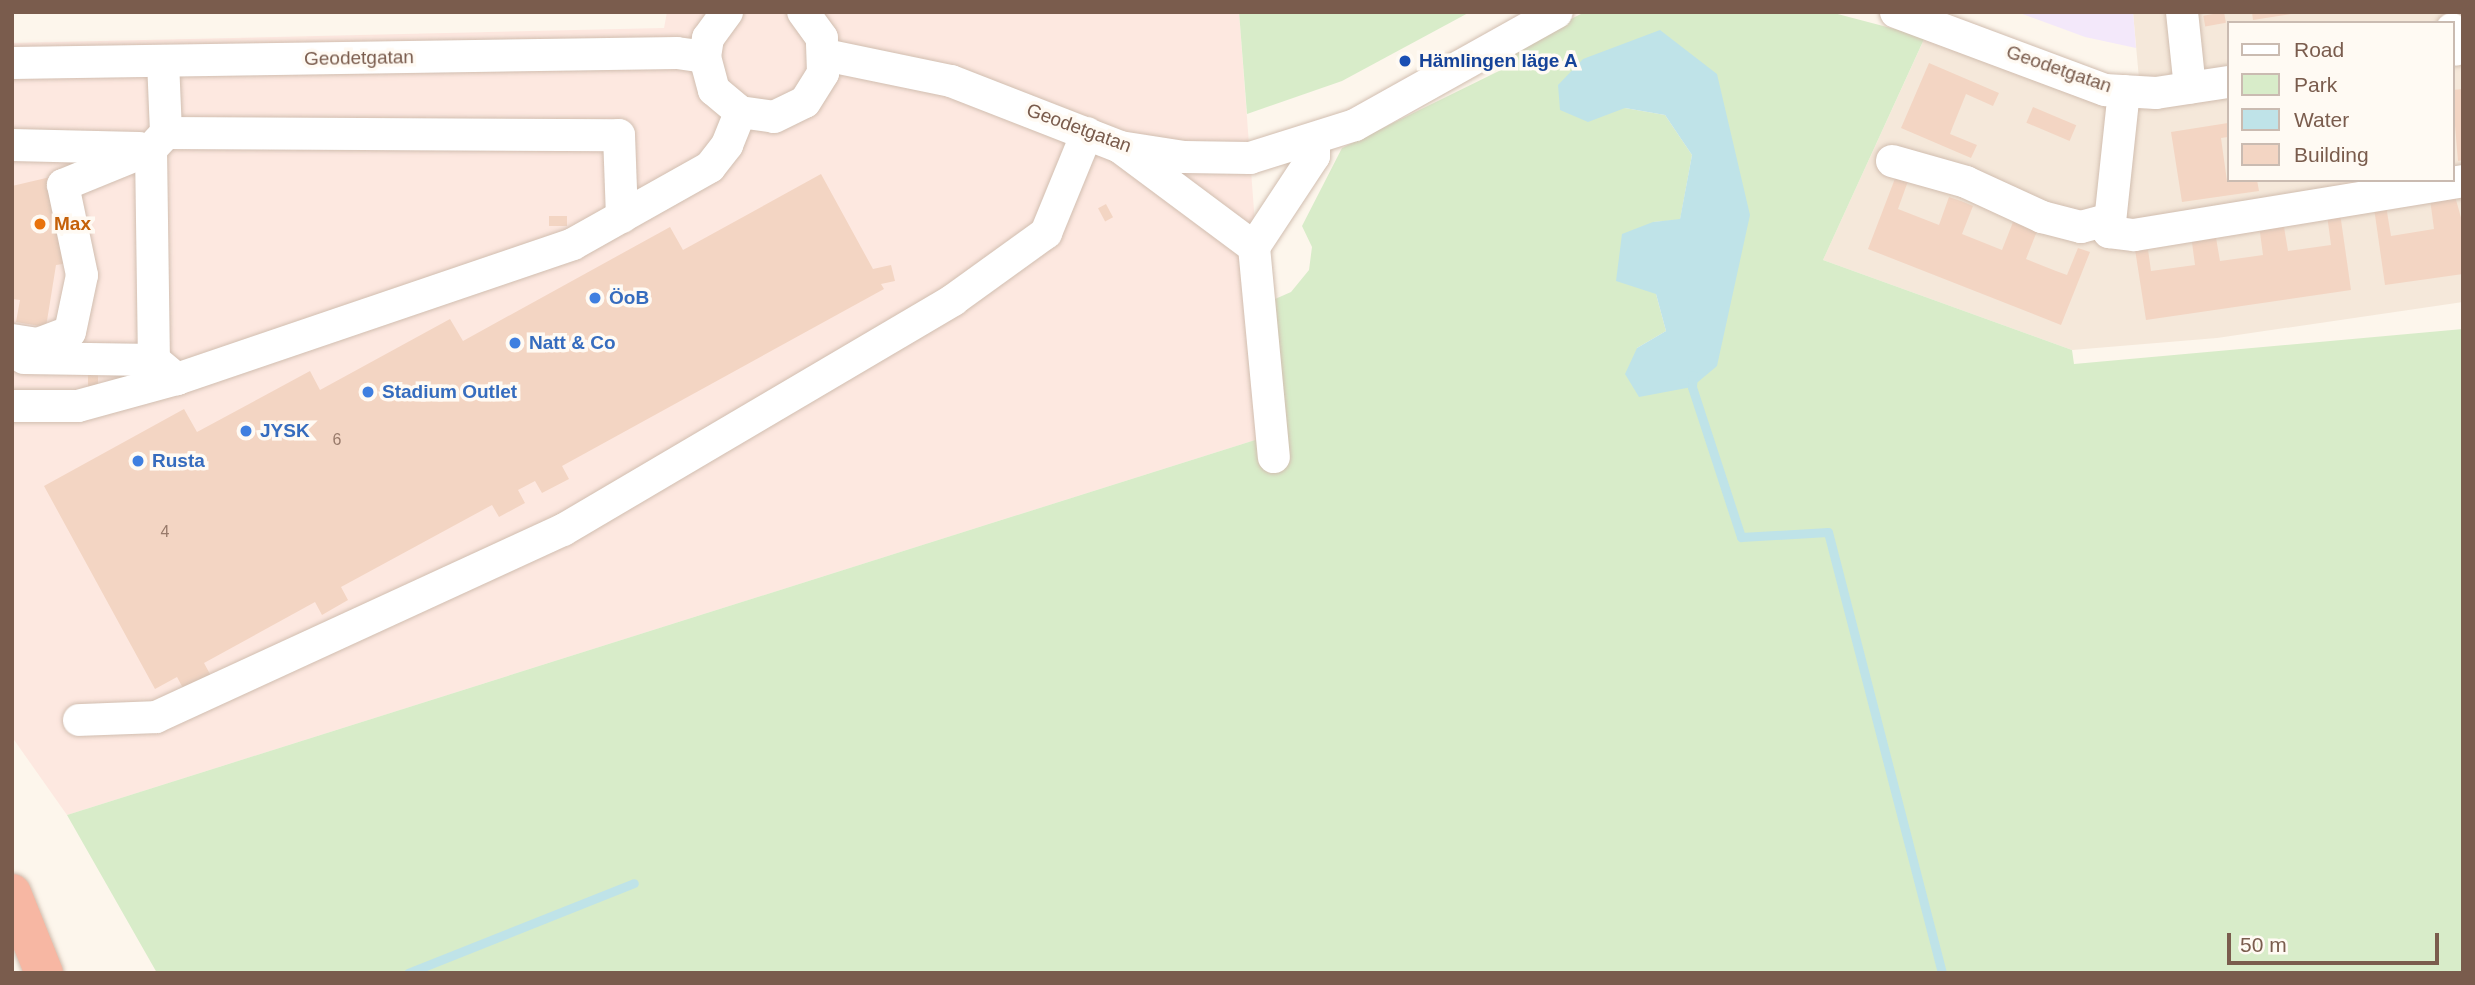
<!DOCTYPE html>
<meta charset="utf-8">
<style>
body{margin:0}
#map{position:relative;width:2475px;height:985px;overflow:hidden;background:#fdf6ec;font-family:Helvetica,sans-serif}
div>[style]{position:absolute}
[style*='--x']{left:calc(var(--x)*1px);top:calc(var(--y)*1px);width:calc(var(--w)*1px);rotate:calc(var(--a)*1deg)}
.residential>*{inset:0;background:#f5e8da}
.commercial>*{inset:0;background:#fde8e0}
.education>*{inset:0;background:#f3e8fa}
.green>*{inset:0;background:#d8ecc9}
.water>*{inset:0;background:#bfe3e8}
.stream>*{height:9px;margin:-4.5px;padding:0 4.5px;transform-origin:4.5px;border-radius:4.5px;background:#bfe3e8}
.building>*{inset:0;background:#f3d5c3;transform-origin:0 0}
.roads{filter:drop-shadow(0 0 2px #d1beb0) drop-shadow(0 0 2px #d1beb0)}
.minor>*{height:32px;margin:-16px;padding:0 16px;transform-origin:16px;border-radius:16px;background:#fff}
.highway>*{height:38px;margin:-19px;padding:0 19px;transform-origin:19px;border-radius:19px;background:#f7b7a3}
.dots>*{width:19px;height:19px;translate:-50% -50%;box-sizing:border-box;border:4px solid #fffaf3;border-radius:50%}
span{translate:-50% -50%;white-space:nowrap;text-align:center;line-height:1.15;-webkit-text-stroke:7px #fffaf3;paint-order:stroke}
.number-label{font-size:16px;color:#987a6a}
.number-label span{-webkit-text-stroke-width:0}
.street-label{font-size:19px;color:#7a5c4d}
.transit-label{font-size:19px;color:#164399;font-weight:700}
.left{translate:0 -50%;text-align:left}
.food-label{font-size:19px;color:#c56008;font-weight:700}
.shop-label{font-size:19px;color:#366cbe;font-weight:700}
.frame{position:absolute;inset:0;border:14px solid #7a5c4d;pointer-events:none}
.legend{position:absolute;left:2227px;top:21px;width:228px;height:161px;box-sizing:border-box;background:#fffaf3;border:2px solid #cabbb1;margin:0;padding:9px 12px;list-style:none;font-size:21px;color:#7a5c4d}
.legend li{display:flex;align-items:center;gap:14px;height:35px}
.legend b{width:35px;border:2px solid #cabbb1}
.scale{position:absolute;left:2227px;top:933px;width:212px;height:32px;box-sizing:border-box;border:4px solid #7a5c4d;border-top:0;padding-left:9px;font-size:21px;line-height:24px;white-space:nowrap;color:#7a5c4d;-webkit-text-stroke:5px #fffaf3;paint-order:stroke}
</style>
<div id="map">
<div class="residential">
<i style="clip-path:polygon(2133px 12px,2463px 12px,2463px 32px,2452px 23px,2228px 23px,2228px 66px,2139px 79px)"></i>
<i style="clip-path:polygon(1932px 22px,2106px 90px,2228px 82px,2228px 180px,2452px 180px,2452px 50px,2463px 48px,2463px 302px,2217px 338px,2072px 350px,1823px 260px)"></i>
</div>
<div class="commercial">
<i style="clip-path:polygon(667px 12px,1239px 12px,1271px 435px,67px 815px,12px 737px,12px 43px,664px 28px)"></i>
</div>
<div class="education">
<i style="clip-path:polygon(2017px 12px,2133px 12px,2136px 48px,2085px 37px)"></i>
</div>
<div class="green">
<i style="clip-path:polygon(1239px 12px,1470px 12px,1342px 81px,1247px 114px)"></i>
<i style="clip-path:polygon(evenodd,1585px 12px,1830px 12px,1925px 37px,1823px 260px,2072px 350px,2074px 364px,2463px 329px,2463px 973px,157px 973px,67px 815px,1271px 435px,1259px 306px,1291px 292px,1309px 270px,1312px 247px,1302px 226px,1342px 148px,1501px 70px,1492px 58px,1585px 12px,1717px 74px,1692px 387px,1637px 348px,1666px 331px,1656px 294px,1653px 222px,1680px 220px,1692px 155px,1665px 115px,1625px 108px,1717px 74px)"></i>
</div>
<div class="water">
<i style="clip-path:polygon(1660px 30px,1717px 74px,1750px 215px,1717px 366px,1692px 387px,1639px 397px,1625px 374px,1637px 348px,1666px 331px,1656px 294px,1616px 281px,1622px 234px,1653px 222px,1680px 219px,1692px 155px,1665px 115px,1625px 108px,1588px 122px,1560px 110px,1558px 85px,1583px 59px)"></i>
</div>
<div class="stream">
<i style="--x:1693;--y:375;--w:12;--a:95"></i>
<i style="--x:1692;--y:387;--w:158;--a:71.9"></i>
<i style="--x:1741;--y:537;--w:87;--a:-3.3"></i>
<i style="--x:1828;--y:532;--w:455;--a:75.5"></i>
<i style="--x:408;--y:973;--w:243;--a:-21.7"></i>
</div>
<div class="building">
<i style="left:2224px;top:12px;width:11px;height:21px;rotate:80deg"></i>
<i style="clip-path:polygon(2252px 12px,2291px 12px,2291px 14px,2253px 20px)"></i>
<i style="clip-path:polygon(1929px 63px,1999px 93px,1993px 106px,1966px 94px,1953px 126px,1950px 134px,1977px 145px,1971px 158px,1901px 128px)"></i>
<i style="clip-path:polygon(2463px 89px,2463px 160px,2458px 161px,2452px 90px)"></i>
<i style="left:2033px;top:107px;width:47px;height:17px;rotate:23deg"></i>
<i style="clip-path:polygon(2228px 123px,2228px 137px,2221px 138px,2227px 181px,2257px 180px,2259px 191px,2182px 202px,2171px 132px)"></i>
<i style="clip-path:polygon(821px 174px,873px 269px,891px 265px,895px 281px,881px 284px,884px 289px,562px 466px,569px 479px,542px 493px,535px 481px,518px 490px,525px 503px,499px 517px,492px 505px,341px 587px,348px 600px,322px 615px,315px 602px,204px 663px,211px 676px,184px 690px,177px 677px,155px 689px,44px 486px,184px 409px,197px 432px,310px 371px,320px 390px,450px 319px,463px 341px,670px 227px,683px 250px)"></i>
<i style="clip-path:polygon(59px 175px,76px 262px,56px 265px,46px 327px,16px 322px,20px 300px,12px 299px,12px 186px)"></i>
<i style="clip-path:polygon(1896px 176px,1908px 181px,1898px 209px,1939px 225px,1949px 197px,1961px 201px,1973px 206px,1962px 234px,2002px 250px,2013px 222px,2037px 231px,2026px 259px,2056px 271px,2067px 275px,2078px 248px,2090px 252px,2061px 325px,1868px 249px)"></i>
<i style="clip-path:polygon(2455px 196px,2463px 225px,2463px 274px,2385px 285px,2374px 208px,2386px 206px,2391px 236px,2434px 229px,2430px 199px)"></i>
<i style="left:1106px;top:204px;width:15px;height:9px;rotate:62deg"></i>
<i style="clip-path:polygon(2340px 213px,2351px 290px,2146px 320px,2134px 243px,2147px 242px,2151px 271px,2195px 265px,2191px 235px,2215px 232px,2220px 261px,2249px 257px,2263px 255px,2259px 225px,2283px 221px,2288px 251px,2331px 245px,2327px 215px)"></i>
<i style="left:549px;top:216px;width:18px;height:10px"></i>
<i style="left:88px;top:368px;width:10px;height:21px"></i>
</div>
<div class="roads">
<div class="minor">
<i style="--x:727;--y:12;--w:32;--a:126"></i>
<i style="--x:708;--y:38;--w:19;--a:99"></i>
<i style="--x:705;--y:57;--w:34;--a:75"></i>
<i style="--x:714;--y:90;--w:34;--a:40"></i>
<i style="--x:740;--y:112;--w:34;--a:8"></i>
<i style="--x:774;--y:117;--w:34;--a:-26"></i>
<i style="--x:805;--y:102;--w:34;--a:-58"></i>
<i style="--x:823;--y:73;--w:35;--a:-92"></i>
<i style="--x:822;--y:38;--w:32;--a:-126"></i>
<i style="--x:1896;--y:12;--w:223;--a:20.5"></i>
<i style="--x:2105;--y:90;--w:51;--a:3.4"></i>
<i style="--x:2156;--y:93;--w:73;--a:-8.7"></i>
<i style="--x:2182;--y:12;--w:76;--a:84"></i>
<i style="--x:2452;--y:29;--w:21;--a:79"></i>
<i style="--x:825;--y:55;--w:129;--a:11.7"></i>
<i style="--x:951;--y:81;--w:181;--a:21.3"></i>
<i style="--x:1120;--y:147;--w:65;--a:8.9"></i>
<i style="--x:1184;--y:157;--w:66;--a:0.9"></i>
<i style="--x:1250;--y:158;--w:110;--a:-17.4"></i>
<i style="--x:1355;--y:125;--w:231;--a:-29.2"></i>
<i style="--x:163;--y:61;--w:72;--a:87.6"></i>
<i style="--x:166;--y:133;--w:22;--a:133"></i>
<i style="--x:151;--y:149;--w:211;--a:89.2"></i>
<i style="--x:154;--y:360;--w:30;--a:40"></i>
<i style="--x:12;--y:63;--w:665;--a:-0.86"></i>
<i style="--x:677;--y:53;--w:28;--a:8"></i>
<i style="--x:2124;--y:91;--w:142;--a:96.1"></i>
<i style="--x:2109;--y:232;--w:25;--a:7"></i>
<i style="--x:2134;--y:235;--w:333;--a:-9.3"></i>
<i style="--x:166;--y:133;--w:453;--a:0.3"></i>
<i style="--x:619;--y:135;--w:82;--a:87.9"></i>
<i style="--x:12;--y:145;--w:127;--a:1.4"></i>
<i style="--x:1121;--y:148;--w:166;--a:36.7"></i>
<i style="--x:1254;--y:247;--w:211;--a:84.6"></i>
<i style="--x:1892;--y:161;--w:77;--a:15.8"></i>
<i style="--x:1966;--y:182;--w:84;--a:24.7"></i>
<i style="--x:2042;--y:217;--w:40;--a:14.4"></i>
<i style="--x:2081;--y:227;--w:28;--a:-15"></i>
<i style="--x:1254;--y:247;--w:109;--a:-56.6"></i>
<i style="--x:1314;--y:156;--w:15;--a:-90"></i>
<i style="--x:12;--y:340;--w:26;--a:9"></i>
<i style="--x:38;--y:344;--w:34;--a:-21"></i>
<i style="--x:70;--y:332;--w:58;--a:-78.1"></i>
<i style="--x:82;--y:275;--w:92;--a:-101.9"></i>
<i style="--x:63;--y:185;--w:95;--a:-22.2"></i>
<i style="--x:24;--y:358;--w:130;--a:0.9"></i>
<i style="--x:12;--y:406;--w:66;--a:0"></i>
<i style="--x:78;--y:406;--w:103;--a:-15.3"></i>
<i style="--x:177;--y:379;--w:418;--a:-18.8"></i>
<i style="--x:573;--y:244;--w:157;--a:-29.3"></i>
<i style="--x:710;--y:167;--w:28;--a:-52"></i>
<i style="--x:727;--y:145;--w:35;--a:-68"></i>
<i style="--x:79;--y:720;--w:77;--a:-2.2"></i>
<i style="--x:156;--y:717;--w:448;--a:-24.7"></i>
<i style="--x:563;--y:530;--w:453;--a:-30.5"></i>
<i style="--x:953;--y:300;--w:115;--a:-35.8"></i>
<i style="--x:1046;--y:233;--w:108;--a:-67.7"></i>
</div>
<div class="highway">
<i style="--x:12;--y:893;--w:86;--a:68.2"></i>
</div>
</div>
<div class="dots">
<i style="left:1405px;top:61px;background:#1a4fb4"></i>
<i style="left:40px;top:224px;background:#e8710a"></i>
<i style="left:595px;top:298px;background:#3f7fe0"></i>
<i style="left:515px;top:343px;background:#3f7fe0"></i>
<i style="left:368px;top:392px;background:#3f7fe0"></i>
<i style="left:246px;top:431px;background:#3f7fe0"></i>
<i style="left:138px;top:461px;background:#3f7fe0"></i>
</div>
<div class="number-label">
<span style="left:337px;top:440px">6</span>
<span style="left:165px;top:532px">4</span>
</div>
<div class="street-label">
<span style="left:359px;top:58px;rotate:-1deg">Geodetgatan</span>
<span style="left:2059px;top:69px;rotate:19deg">Geodetgatan</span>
<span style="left:1079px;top:128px;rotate:20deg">Geodetgatan</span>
</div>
<div class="transit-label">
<span class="left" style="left:1419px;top:61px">Hämlingen läge A</span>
</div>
<div class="food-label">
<span class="left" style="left:54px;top:224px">Max</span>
</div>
<div class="shop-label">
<span class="left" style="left:609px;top:298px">ÖoB</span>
<span class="left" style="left:529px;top:343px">Natt &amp; Co</span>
<span class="left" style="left:382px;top:392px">Stadium Outlet</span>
<span class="left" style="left:260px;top:431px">JYSK</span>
<span class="left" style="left:152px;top:461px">Rusta</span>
</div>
<div class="frame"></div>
<ul class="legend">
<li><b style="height:9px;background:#fff"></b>Road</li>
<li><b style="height:19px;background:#d8ecc9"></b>Park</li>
<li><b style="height:19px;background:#bfe3e8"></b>Water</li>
<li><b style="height:19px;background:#f3d5c3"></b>Building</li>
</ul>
<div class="scale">50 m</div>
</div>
